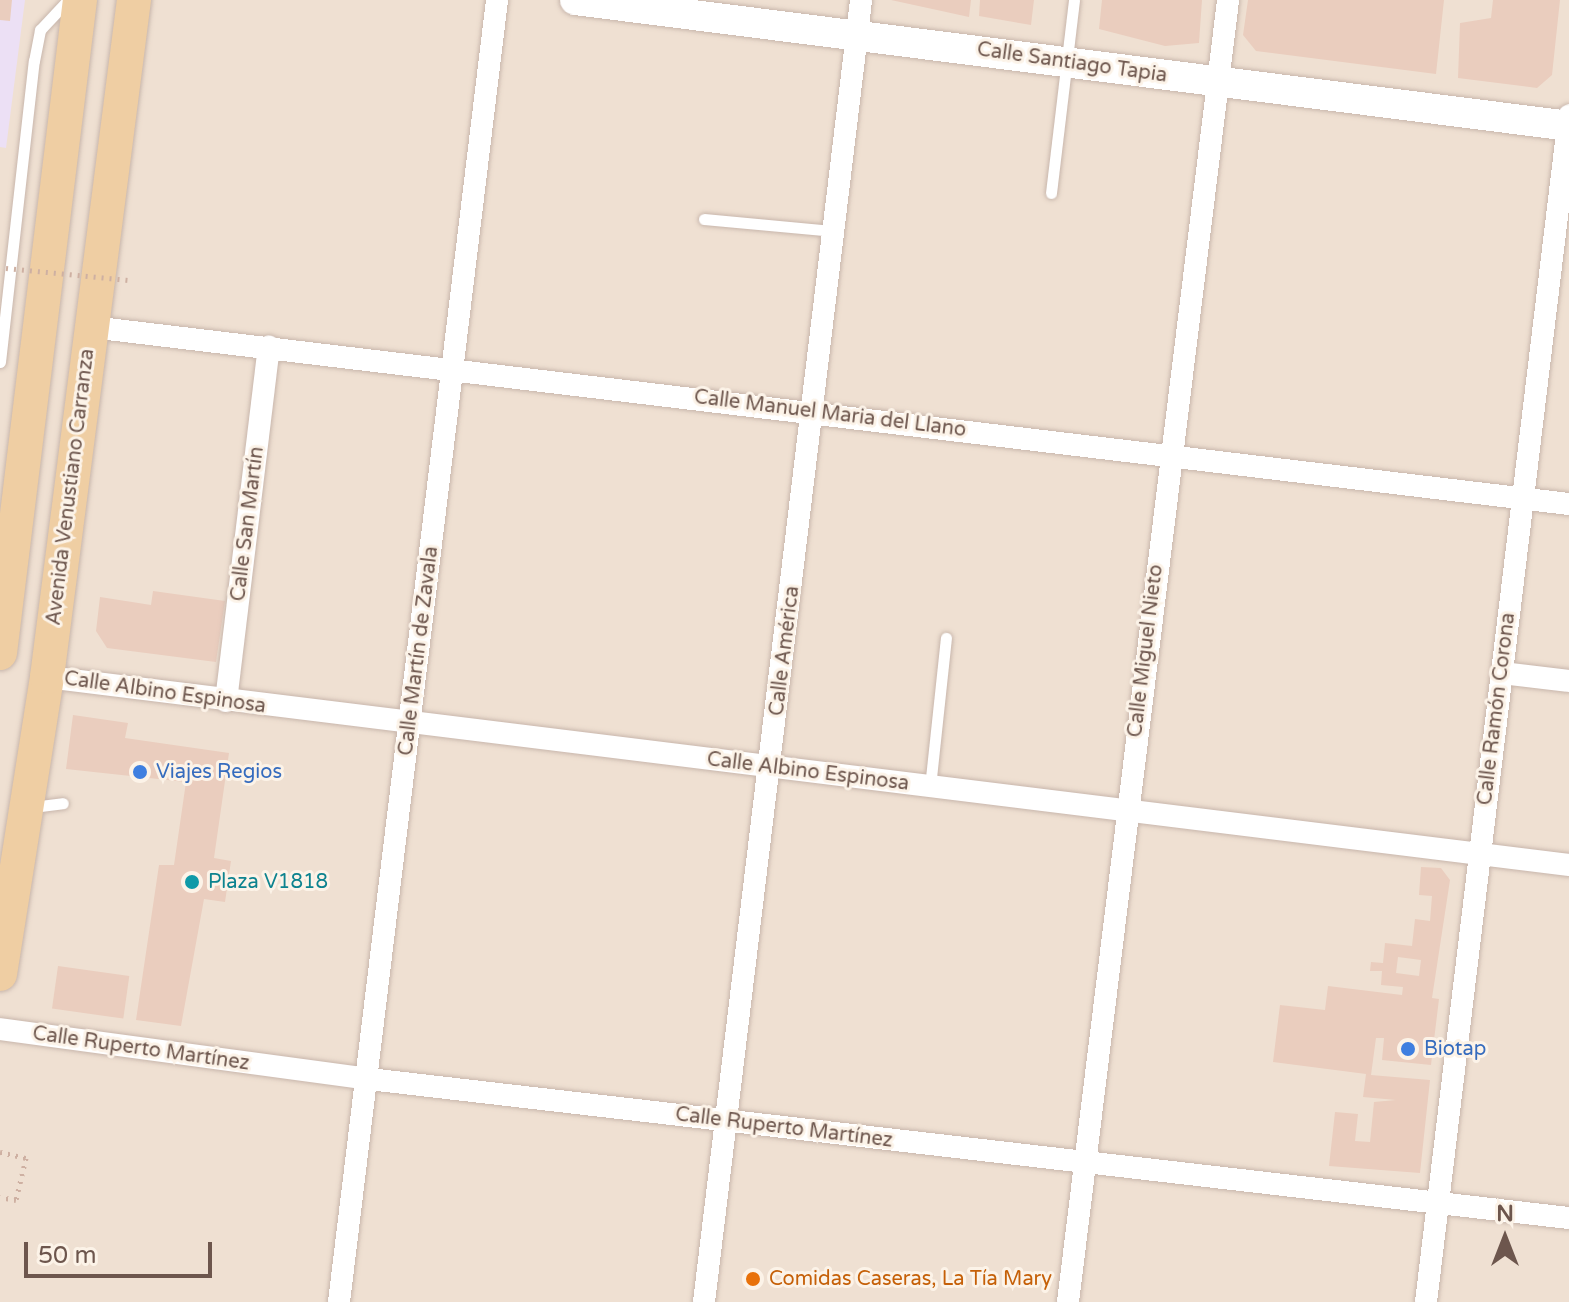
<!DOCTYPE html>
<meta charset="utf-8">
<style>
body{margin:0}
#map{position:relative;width:1569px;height:1302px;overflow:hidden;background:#f9efe3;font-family:"Varela Round",sans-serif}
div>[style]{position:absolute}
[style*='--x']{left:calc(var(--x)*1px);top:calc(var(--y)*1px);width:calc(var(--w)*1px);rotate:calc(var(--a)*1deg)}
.residential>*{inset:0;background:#efe0d2;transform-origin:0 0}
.education>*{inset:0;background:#ece0f5}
.building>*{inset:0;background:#eacdbe;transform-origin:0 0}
.path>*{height:5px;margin-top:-2.5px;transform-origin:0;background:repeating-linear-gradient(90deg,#ceb0a2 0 2px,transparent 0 8px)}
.roads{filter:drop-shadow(0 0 2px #c8b6ac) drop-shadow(0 0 2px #c8b6ac)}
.lane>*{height:11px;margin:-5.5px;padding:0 5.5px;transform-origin:5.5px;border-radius:5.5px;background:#fff}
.street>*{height:22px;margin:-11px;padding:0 11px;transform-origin:11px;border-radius:11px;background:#fff}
.secondary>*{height:30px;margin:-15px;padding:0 15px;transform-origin:15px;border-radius:15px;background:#fff}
.primary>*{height:34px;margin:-17px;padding:0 17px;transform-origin:17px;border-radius:17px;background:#efcea3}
.path-bridge>*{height:5px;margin-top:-2.5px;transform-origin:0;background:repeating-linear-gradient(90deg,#ceb0a2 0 2px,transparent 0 8px)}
.dots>*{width:22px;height:22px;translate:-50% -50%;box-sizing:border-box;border:4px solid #fcf3e8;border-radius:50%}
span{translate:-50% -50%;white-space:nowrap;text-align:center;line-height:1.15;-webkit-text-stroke:6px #fcf3e8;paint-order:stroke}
.street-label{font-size:20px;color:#6d564d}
.shop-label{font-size:20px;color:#366cbe}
.left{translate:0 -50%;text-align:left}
.culture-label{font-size:20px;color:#0d838f}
.food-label{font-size:20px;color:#c56008}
.north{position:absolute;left:1465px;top:1198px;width:80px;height:80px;-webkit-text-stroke:6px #fcf3e8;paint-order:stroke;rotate:0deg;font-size:22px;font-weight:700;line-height:32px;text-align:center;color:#6d564d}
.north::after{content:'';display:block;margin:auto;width:28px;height:36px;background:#6d564d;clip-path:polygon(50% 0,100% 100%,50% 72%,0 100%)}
.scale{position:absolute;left:24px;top:1242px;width:188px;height:36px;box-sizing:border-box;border:4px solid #6d564d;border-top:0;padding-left:10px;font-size:24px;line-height:28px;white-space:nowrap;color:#6d564d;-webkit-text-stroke:6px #fcf3e8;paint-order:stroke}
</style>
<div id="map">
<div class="residential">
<i style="left:0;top:0;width:1569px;height:1302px"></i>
</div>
<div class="education">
<i style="clip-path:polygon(0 0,25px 0,6px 148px,0 147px)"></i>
</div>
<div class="building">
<i style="clip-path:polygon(0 0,12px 0,10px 21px,0 20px)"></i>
<i style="clip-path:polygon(891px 0,971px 0,969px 17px)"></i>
<i style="clip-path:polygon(980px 0,1034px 0,1031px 25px,979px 16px)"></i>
<i style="clip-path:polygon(1102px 0,1202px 0,1199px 43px,1165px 46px,1099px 29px)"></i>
<i style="clip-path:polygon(1248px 0,1444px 0,1436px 74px,1256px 51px,1243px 35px)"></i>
<i style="clip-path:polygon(1493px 0,1560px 0,1552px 75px,1537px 88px,1458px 78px,1460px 23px,1491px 18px)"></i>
<i style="clip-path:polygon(153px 591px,225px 601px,216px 662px,107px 648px,96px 631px,100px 597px,151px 605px)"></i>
<i style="clip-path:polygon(73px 715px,128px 723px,125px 738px,229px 753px,214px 858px,231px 861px,225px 902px,204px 899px,181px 1026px,136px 1020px,159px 865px,174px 865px,186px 782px,66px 769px)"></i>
<i style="clip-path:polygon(evenodd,1421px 867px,1441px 868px,1450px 880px,1432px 998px,1439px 999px,1431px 1065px,1382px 1060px,1384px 1038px,1376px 1038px,1371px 1075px,1430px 1080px,1420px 1173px,1329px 1166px,1335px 1112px,1358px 1114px,1355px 1141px,1370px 1142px,1374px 1102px,1396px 1100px,1363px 1097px,1366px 1074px,1273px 1062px,1280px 1005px,1325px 1010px,1328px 986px,1402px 995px,1403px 987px,1381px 985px,1382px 971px,1370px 971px,1371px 962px,1383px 963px,1385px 943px,1412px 946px,1415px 919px,1430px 921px,1432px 896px,1419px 895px,1421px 867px,1398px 957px,1421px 960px,1419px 976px,1396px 973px,1398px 957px)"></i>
<i style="left:58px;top:966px;width:72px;height:43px;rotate:8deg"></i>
</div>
<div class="path">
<i style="--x:0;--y:1152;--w:27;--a:13"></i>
<i style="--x:26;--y:1158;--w:43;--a:103.4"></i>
<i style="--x:16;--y:1200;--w:16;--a:-169"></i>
</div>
<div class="roads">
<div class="lane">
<i style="--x:1051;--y:193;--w:194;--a:-83.2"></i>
<i style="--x:704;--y:219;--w:131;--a:5.3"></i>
<i style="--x:0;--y:362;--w:303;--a:-83.6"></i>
<i style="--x:34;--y:61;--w:32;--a:-79"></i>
<i style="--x:40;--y:30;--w:41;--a:-47"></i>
<i style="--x:930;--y:787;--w:150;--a:-83.9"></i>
<i style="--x:32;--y:807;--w:31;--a:-7"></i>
</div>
<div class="street">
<i style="--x:91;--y:327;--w:1489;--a:6.83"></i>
<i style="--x:1502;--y:673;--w:67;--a:6.8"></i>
<i style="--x:47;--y:677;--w:1534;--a:7.04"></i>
<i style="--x:226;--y:701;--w:357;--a:-83.1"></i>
<i style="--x:0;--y:1029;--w:372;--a:7.7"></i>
<i style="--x:369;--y:1079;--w:1208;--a:6.61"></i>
<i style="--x:339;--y:1302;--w:1312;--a:-83.08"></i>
<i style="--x:704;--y:1302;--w:1311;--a:-83.12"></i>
<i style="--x:1068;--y:1302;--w:1312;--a:-82.99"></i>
<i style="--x:1426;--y:1302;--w:1195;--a:-83.12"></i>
</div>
<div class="secondary">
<i style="--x:575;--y:0;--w:1002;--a:7.22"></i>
</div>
<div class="primary">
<i style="--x:0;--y:653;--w:658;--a:-83.02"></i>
<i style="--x:0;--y:974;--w:301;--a:-81"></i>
<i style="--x:47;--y:677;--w:683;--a:-82.68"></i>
</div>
</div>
<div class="path-bridge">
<i style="--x:6;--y:268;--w:123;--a:5.6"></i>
</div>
<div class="dots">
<i style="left:140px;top:772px;background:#3f7fe0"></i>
<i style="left:192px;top:882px;background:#0f9aa8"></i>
<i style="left:1408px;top:1049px;background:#3f7fe0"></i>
<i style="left:753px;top:1279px;background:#e8710a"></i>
</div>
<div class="street-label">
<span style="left:1072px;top:63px;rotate:8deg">Calle Santiago Tapia</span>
<span style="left:830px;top:414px;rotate:7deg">Calle Manuel Maria del Llano</span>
<span style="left:71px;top:487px;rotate:-83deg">Avenida Venustiano Carranza</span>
<span style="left:248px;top:524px;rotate:-83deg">Calle San Martín</span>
<span style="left:419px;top:651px;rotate:-83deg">Calle Martín de Zavala</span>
<span style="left:785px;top:651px;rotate:-83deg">Calle América</span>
<span style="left:1146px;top:651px;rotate:-83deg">Calle Miguel Nieto</span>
<span style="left:165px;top:693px;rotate:8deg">Calle Albino Espinosa</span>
<span style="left:1497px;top:709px;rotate:-83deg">Calle Ramón Corona</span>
<span style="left:808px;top:772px;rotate:7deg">Calle Albino Espinosa</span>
<span style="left:141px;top:1049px;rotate:8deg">Calle Ruperto Martínez</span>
<span style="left:784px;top:1128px;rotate:7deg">Calle Ruperto Martínez</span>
</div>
<div class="shop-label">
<span class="left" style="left:156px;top:772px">Viajes Regios</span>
<span class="left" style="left:1424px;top:1049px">Biotap</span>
</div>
<div class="culture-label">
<span class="left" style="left:208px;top:882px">Plaza V1818</span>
</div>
<div class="food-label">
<span class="left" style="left:769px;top:1279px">Comidas Caseras, La Tía Mary</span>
</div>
<div class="north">N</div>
<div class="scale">50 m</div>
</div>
